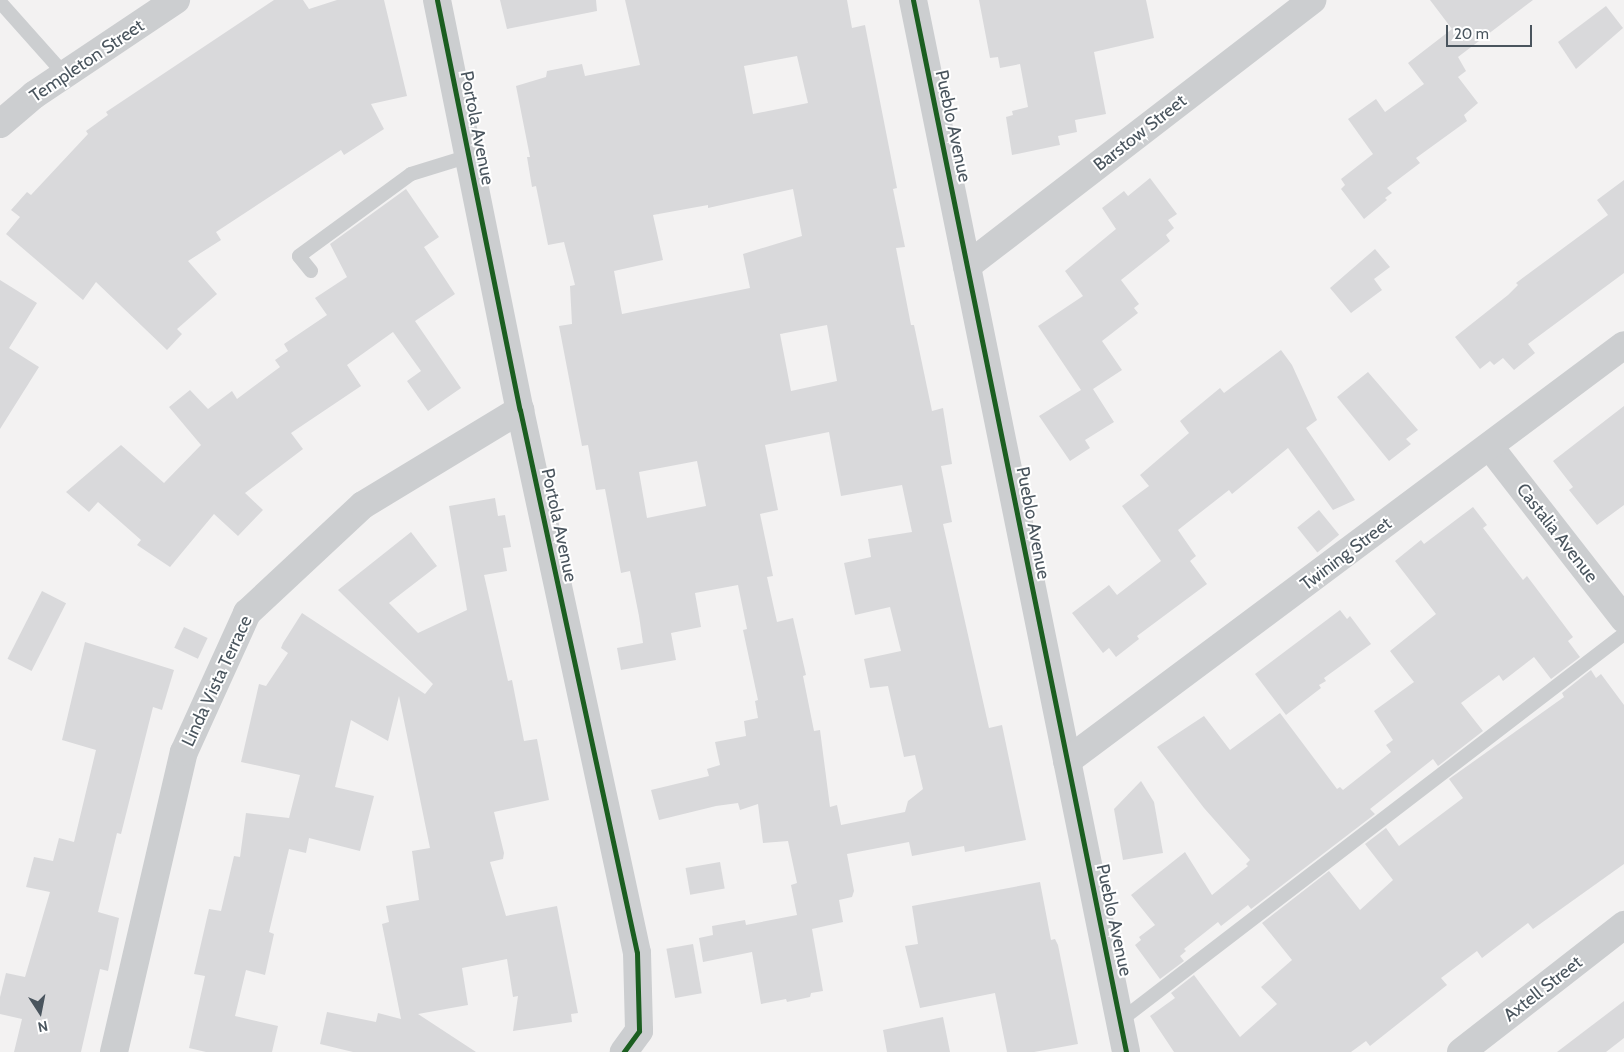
<!DOCTYPE html>
<style>
body{margin:0}
#map{position:relative;width:1624px;height:1052px;overflow:hidden;background:#f3f2f2;font-family:Cabin,sans-serif}
div>[style]{position:absolute}
[style*='--x']{left:calc(var(--x)*1px);top:calc(var(--y)*1px);width:calc(var(--w)*1px);rotate:calc(var(--a)*1deg)}
.building>*{inset:0;background:#d9d9db;transform-origin:0 0}
.lane>*{height:14px;margin:-7px;padding:0 7px;transform-origin:7px;border-radius:7px;background:#ccced0}
.street>*{height:28px;margin:-14px;padding:0 14px;transform-origin:14px;border-radius:14px;background:#ccced0}
.cycleway>*{height:5px;margin:-2.5px;padding:0 2.5px;transform-origin:2.5px;border-radius:2.5px;background:#1b5e20}
span{translate:-50% -50%;white-space:nowrap;text-align:center;line-height:1.15;-webkit-text-stroke:4px #fff;paint-order:stroke}
.street-label{font-size:18px;color:#4a555e}
.north{position:absolute;left:15px;top:987px;width:50px;height:50px;-webkit-text-stroke:4px #fff;paint-order:stroke;rotate:169deg;font-size:14px;font-weight:700;line-height:20px;text-align:center;color:#4a555e}
.north::after{content:'';display:block;margin:auto;width:18px;height:22px;background:#4a555e;clip-path:polygon(50% 0,100% 100%,50% 72%,0 100%)}
.scale{position:absolute;left:1446px;top:25px;width:86px;height:22px;box-sizing:border-box;border:2px solid #4a555e;border-top:0;padding-left:6px;font-size:15px;line-height:18px;white-space:nowrap;color:#4a555e;-webkit-text-stroke:4px #fff;paint-order:stroke}
</style>
<div id="map">
<div class="building">
<i style="clip-path:polygon(274px 0,303px 0,309px 9px,337px 0,384px 0,407px 96px,371px 104px,384px 129px,344px 155px,341px 150px,216px 232px,221px 240px,188px 261px,217px 294px,177px 329px,182px 334px,167px 350px,96px 282px,83px 300px,6px 234px,20px 217px,11px 210px,27px 192px,31px 195px,88px 134px,86px 131px,108px 115px,106px 112px)"></i>
<i style="clip-path:polygon(500px 0,596px 0,597px 11px,507px 29px)"></i>
<i style="clip-path:polygon(evenodd,625px 0,847px 0,852px 28px,865px 25px,897px 188px,893px 189px,905px 247px,896px 248px,911px 325px,914px 325px,932px 411px,943px 408px,952px 464px,941px 466px,952px 522px,943px 524px,989px 728px,1002px 725px,1026px 840px,965px 852px,964px 846px,912px 856px,909px 842px,847px 854px,854px 891px,852px 897px,839px 900px,843px 922px,812px 929px,823px 991px,811px 993px,810px 997px,787px 1002px,786px 999px,761px 1004px,752px 952px,703px 962px,699px 938px,713px 935px,712px 926px,745px 920px,746px 925px,797px 915px,791px 885px,797px 883px,788px 841px,763px 843px,758px 804px,740px 810px,738px 803px,716px 806px,659px 820px,651px 790px,709px 776px,707px 769px,720px 765px,715px 742px,746px 736px,744px 721px,758px 718px,755px 701px,758px 700px,743px 630px,747px 629px,738px 585px,695px 593px,701px 627px,671px 633px,676px 660px,621px 670px,617px 648px,643px 643px,639px 616px,630px 571px,621px 573px,605px 489px,596px 490px,588px 445px,582px 446px,559px 326px,572px 324px,570px 286px,575px 285px,564px 242px,548px 245px,536px 186px,532px 187px,527px 157px,530px 157px,516px 86px,546px 77px,547px 71px,582px 64px,585px 76px,640px 65px,625px 0,797px 56px,808px 103px,753px 114px,744px 66px,797px 56px,625px 0,793px 189px,802px 236px,743px 254px,750px 288px,622px 314px,614px 271px,663px 260px,653px 215px,708px 205px,708px 208px,793px 189px,625px 0,827px 325px,837px 381px,791px 391px,780px 334px,827px 325px,625px 0,829px 432px,841px 496px,902px 485px,912px 532px,868px 539px,871px 557px,844px 563px,855px 615px,890px 607px,901px 651px,864px 659px,870px 688px,888px 686px,904px 757px,915px 755px,923px 789px,908px 801px,905px 812px,841px 825px,837px 805px,830px 807px,820px 730px,814px 731px,803px 676px,806px 675px,793px 618px,777px 622px,767px 577px,773px 576px,760px 514px,778px 510px,765px 445px,829px 432px,625px 0,697px 461px,706px 506px,647px 518px,639px 472px,697px 461px)"></i>
<i style="clip-path:polygon(979px 0,1146px 0,1154px 38px,1094px 52px,1106px 114px,1075px 120px,1077px 132px,1058px 136px,1060px 145px,1012px 155px,1006px 117px,1013px 115px,1012px 111px,1028px 107px,1020px 64px,1000px 68px,998px 57px,990px 58px)"></i>
<i style="clip-path:polygon(1430px 0,1533px 0,1458px 57px,1466px 71px,1458px 77px,1478px 103px,1464px 115px,1467px 121px,1416px 158px,1420px 163px,1387px 188px,1392px 193px,1385px 198px,1387px 200px,1364px 219px,1341px 189px,1345px 185px,1341px 179px,1373px 154px,1348px 119px,1376px 99px,1385px 112px,1424px 84px,1408px 63px,1452px 29px)"></i>
<i style="clip-path:polygon(1606px 6px,1623px 28px,1576px 69px,1558px 42px)"></i>
<i style="clip-path:polygon(1150px 178px,1177px 214px,1168px 220px,1174px 228px,1166px 235px,1170px 241px,1121px 280px,1139px 304px,1134px 308px,1138px 313px,1102px 341px,1122px 370px,1093px 389px,1114px 422px,1085px 440px,1090px 448px,1070px 461px,1039px 416px,1081px 390px,1038px 326px,1083px 296px,1065px 271px,1116px 229px,1102px 208px,1124px 191px,1128px 196px)"></i>
<i style="clip-path:polygon(1624px 180px,1624px 273px,1528px 344px,1535px 353px,1514px 370px,1503px 358px,1494px 365px,1490px 361px,1480px 369px,1455px 337px,1508px 295px,1518px 285px,1516px 283px,1608px 215px,1597px 200px)"></i>
<i style="clip-path:polygon(406px 189px,439px 237px,424px 247px,455px 294px,415px 321px,461px 388px,428px 411px,407px 381px,421px 371px,393px 332px,347px 365px,361px 386px,291px 433px,303px 449px,245px 493px,263px 510px,238px 536px,214px 514px,170px 567px,137px 545px,141px 540px,98px 502px,89px 512px,66px 492px,121px 445px,164px 483px,201px 445px,169px 407px,190px 390px,208px 409px,232px 391px,237px 399px,280px 367px,275px 360px,288px 351px,284px 344px,327px 315px,315px 298px,347px 277px,330px 244px)"></i>
<i style="clip-path:polygon(1375px 249px,1390px 267px,1374px 279px,1382px 290px,1351px 313px,1330px 288px)"></i>
<i style="clip-path:polygon(0 280px,37px 303px,9px 348px,39px 367px,0 429px)"></i>
<i style="clip-path:polygon(1281px 350px,1292px 365px,1317px 420px,1306px 428px,1355px 500px,1333px 510px,1288px 448px,1232px 494px,1229px 490px,1178px 530px,1196px 556px,1190px 561px,1207px 584px,1137px 636px,1139px 639px,1116px 657px,1109px 648px,1103px 653px,1072px 613px,1109px 585px,1117px 595px,1161px 561px,1122px 506px,1149px 486px,1140px 475px,1189px 433px,1180px 421px,1220px 388px,1224px 393px)"></i>
<i style="clip-path:polygon(1368px 372px,1418px 430px,1406px 439px,1411px 444px,1389px 461px,1337px 397px)"></i>
<i style="clip-path:polygon(1624px 406px,1624px 505px,1597px 525px,1569px 490px,1573px 487px,1553px 461px)"></i>
<i style="clip-path:polygon(495px 498px,498px 516px,505px 515px,511px 547px,503px 548px,507px 571px,484px 575px,508px 681px,512px 680px,524px 741px,537px 739px,549px 800px,494px 812px,504px 853px,503px 859px,490px 862px,506px 916px,557px 906px,578px 1013px,571px 1014px,572px 1022px,513px 1031px,518px 996px,513px 997px,507px 959px,462px 968px,468px 1005px,418px 1014px,476px 1052px,353px 1052px,320px 1044px,327px 1012px,376px 1022px,378px 1013px,401px 1019px,382px 924px,389px 922px,386px 906px,419px 900px,412px 851px,430px 848px,399px 696px,388px 741px,351px 720px,335px 787px,374px 796px,360px 851px,309px 838px,306px 853px,289px 849px,269px 932px,274px 934px,265px 975px,246px 970px,235px 1016px,278px 1026px,272px 1052px,206px 1052px,189px 1048px,205px 976px,194px 974px,209px 909px,221px 911px,234px 856px,240px 857px,246px 813px,289px 818px,300px 775px,241px 762px,259px 684px,266px 686px,288px 653px,281px 648px,283px 643px,302px 613px,425px 694px,433px 684px,338px 590px,411px 532px,437px 566px,389px 603px,418px 633px,467px 610px,449px 506px)"></i>
<i style="clip-path:polygon(1473px 507px,1487px 525px,1483px 528px,1523px 580px,1527px 576px,1573px 637px,1568px 641px,1580px 657px,1551px 679px,1534px 657px,1503px 681px,1499px 675px,1461px 703px,1483px 731px,1438px 766px,1433px 759px,1370px 809px,1375px 814px,1251px 909px,1248px 905px,1221px 926px,1218px 922px,1184px 949px,1186px 951px,1180px 956px,1184px 961px,1160px 979px,1135px 945px,1141px 940px,1139px 937px,1155px 925px,1131px 895px,1185px 852px,1212px 895px,1248px 866px,1246px 864px,1250px 860px,1204px 808px,1157px 747px,1204px 716px,1230px 750px,1280px 713px,1337px 789px,1340px 787px,1343px 790px,1391px 752px,1386px 745px,1393px 740px,1374px 711px,1414px 682px,1390px 651px,1436px 614px,1395px 561px,1421px 540px,1424px 544px)"></i>
<i style="left:1319px;top:510px;width:32px;height:28px;rotate:51deg"></i>
<i style="left:42px;top:591px;width:27px;height:76px;rotate:27deg"></i>
<i style="clip-path:polygon(1340px 610px,1347px 619px,1350px 616px,1371px 644px,1324px 678px,1326px 681px,1319px 685px,1321px 688px,1286px 715px,1255px 674px)"></i>
<i style="left:184px;top:627px;width:26px;height:23px;rotate:25deg"></i>
<i style="clip-path:polygon(85px 642px,174px 670px,162px 710px,153px 707px,121px 834px,117px 833px,98px 912px,119px 918px,108px 971px,100px 969px,81px 1052px,14px 1052px,22px 1019px,0 1014px,0 997px,6px 973px,25px 977px,50px 892px,26px 887px,34px 857px,53px 861px,59px 838px,74px 842px,96px 750px,62px 740px)"></i>
<i style="clip-path:polygon(1591px 670px,1596px 678px,1601px 674px,1624px 705px,1624px 864px,1533px 929px,1528px 923px,1482px 958px,1477px 951px,1441px 978px,1447px 985px,1370px 1046px,1366px 1041px,1351px 1052px,1174px 1052px,1150px 1016px,1175px 998px,1171px 993px,1194px 975px,1240px 1037px,1277px 1004px,1261px 987px,1292px 960px,1262px 923px,1329px 871px,1360px 910px,1393px 880px,1365px 844px,1386px 828px,1399px 846px,1463px 798px,1449px 779px,1564px 697px,1562px 693px)"></i>
<i style="clip-path:polygon(1141px 781px,1154px 802px,1163px 853px,1123px 860px,1114px 809px)"></i>
<i style="left:720px;top:862px;width:27px;height:35px;rotate:80deg"></i>
<i style="clip-path:polygon(1040px 882px,1051px 940px,1055px 939px,1058px 945px,1078px 1044px,1034px 1052px,1007px 1052px,995px 993px,920px 1008px,905px 946px,918px 944px,912px 906px)"></i>
<i style="left:693px;top:944px;width:50px;height:27px;rotate:80deg"></i>
<i style="clip-path:polygon(1624px 1001px,1624px 1038px,1606px 1052px,1557px 1052px)"></i>
<i style="clip-path:polygon(943px 1017px,950px 1052px,887px 1052px,883px 1030px)"></i>
</div>
<div class="lane">
<i style="--x:0;--y:2;--w:98;--a:48.3"></i>
<i style="--x:311;--y:271;--w:19;--a:-129"></i>
<i style="--x:299;--y:256;--w:139;--a:-36.2"></i>
<i style="--x:411;--y:174;--w:61;--a:-17.2"></i>
<i style="--x:1121;--y:1020;--w:634;--a:-37.5"></i>
</div>
<div class="street">
<i style="--x:437;--y:0;--w:418;--a:78.6"></i>
<i style="--x:520;--y:410;--w:555;--a:77.84"></i>
<i style="--x:637;--y:953;--w:78;--a:88.5"></i>
<i style="--x:639;--y:1031;--w:26;--a:126"></i>
<i style="--x:913;--y:0;--w:1073;--a:78.55"></i>
<i style="--x:0;--y:124;--w:45;--a:-40.5"></i>
<i style="--x:34;--y:95;--w:171;--a:-33.8"></i>
<i style="--x:967;--y:266;--w:436;--a:-37.6"></i>
<i style="--x:1490;--y:447;--w:218;--a:52.1"></i>
<i style="--x:1067;--y:761;--w:695;--a:-36.75"></i>
<i style="--x:114;--y:1052;--w:308;--a:-76.9"></i>
<i style="--x:184;--y:752;--w:153;--a:-65.6"></i>
<i style="--x:247;--y:613;--w:158;--a:-43"></i>
<i style="--x:363;--y:505;--w:184;--a:-31.2"></i>
<i style="--x:1461;--y:1052;--w:207;--a:-37.9"></i>
</div>
<div class="cycleway">
<i style="--x:437;--y:0;--w:418;--a:78.6"></i>
<i style="--x:520;--y:410;--w:555;--a:77.84"></i>
<i style="--x:637;--y:953;--w:78;--a:88.5"></i>
<i style="--x:639;--y:1031;--w:26;--a:126"></i>
<i style="--x:913;--y:0;--w:1073;--a:78.55"></i>
</div>
<div class="street-label">
<span style="left:87px;top:61px;rotate:-34deg">Templeton Street</span>
<span style="left:953px;top:126px;rotate:78deg">Pueblo Avenue</span>
<span style="left:477px;top:128px;rotate:79deg">Portola Avenue</span>
<span style="left:1140px;top:133px;rotate:-38deg">Barstow Street</span>
<span style="left:1033px;top:523px;rotate:79deg">Pueblo Avenue</span>
<span style="left:559px;top:525px;rotate:78deg">Portola Avenue</span>
<span style="left:1557px;top:533px;rotate:52deg">Castalia Avenue</span>
<span style="left:1346px;top:554px;rotate:-37deg">Twining Street</span>
<span style="left:217px;top:681px;rotate:-65deg">Linda Vista Terrace</span>
<span style="left:1114px;top:920px;rotate:78deg">Pueblo Avenue</span>
<span style="left:1543px;top:989px;rotate:-38deg">Axtell Street</span>
</div>
<div class="north">N</div>
<div class="scale">20 m</div>
</div>
